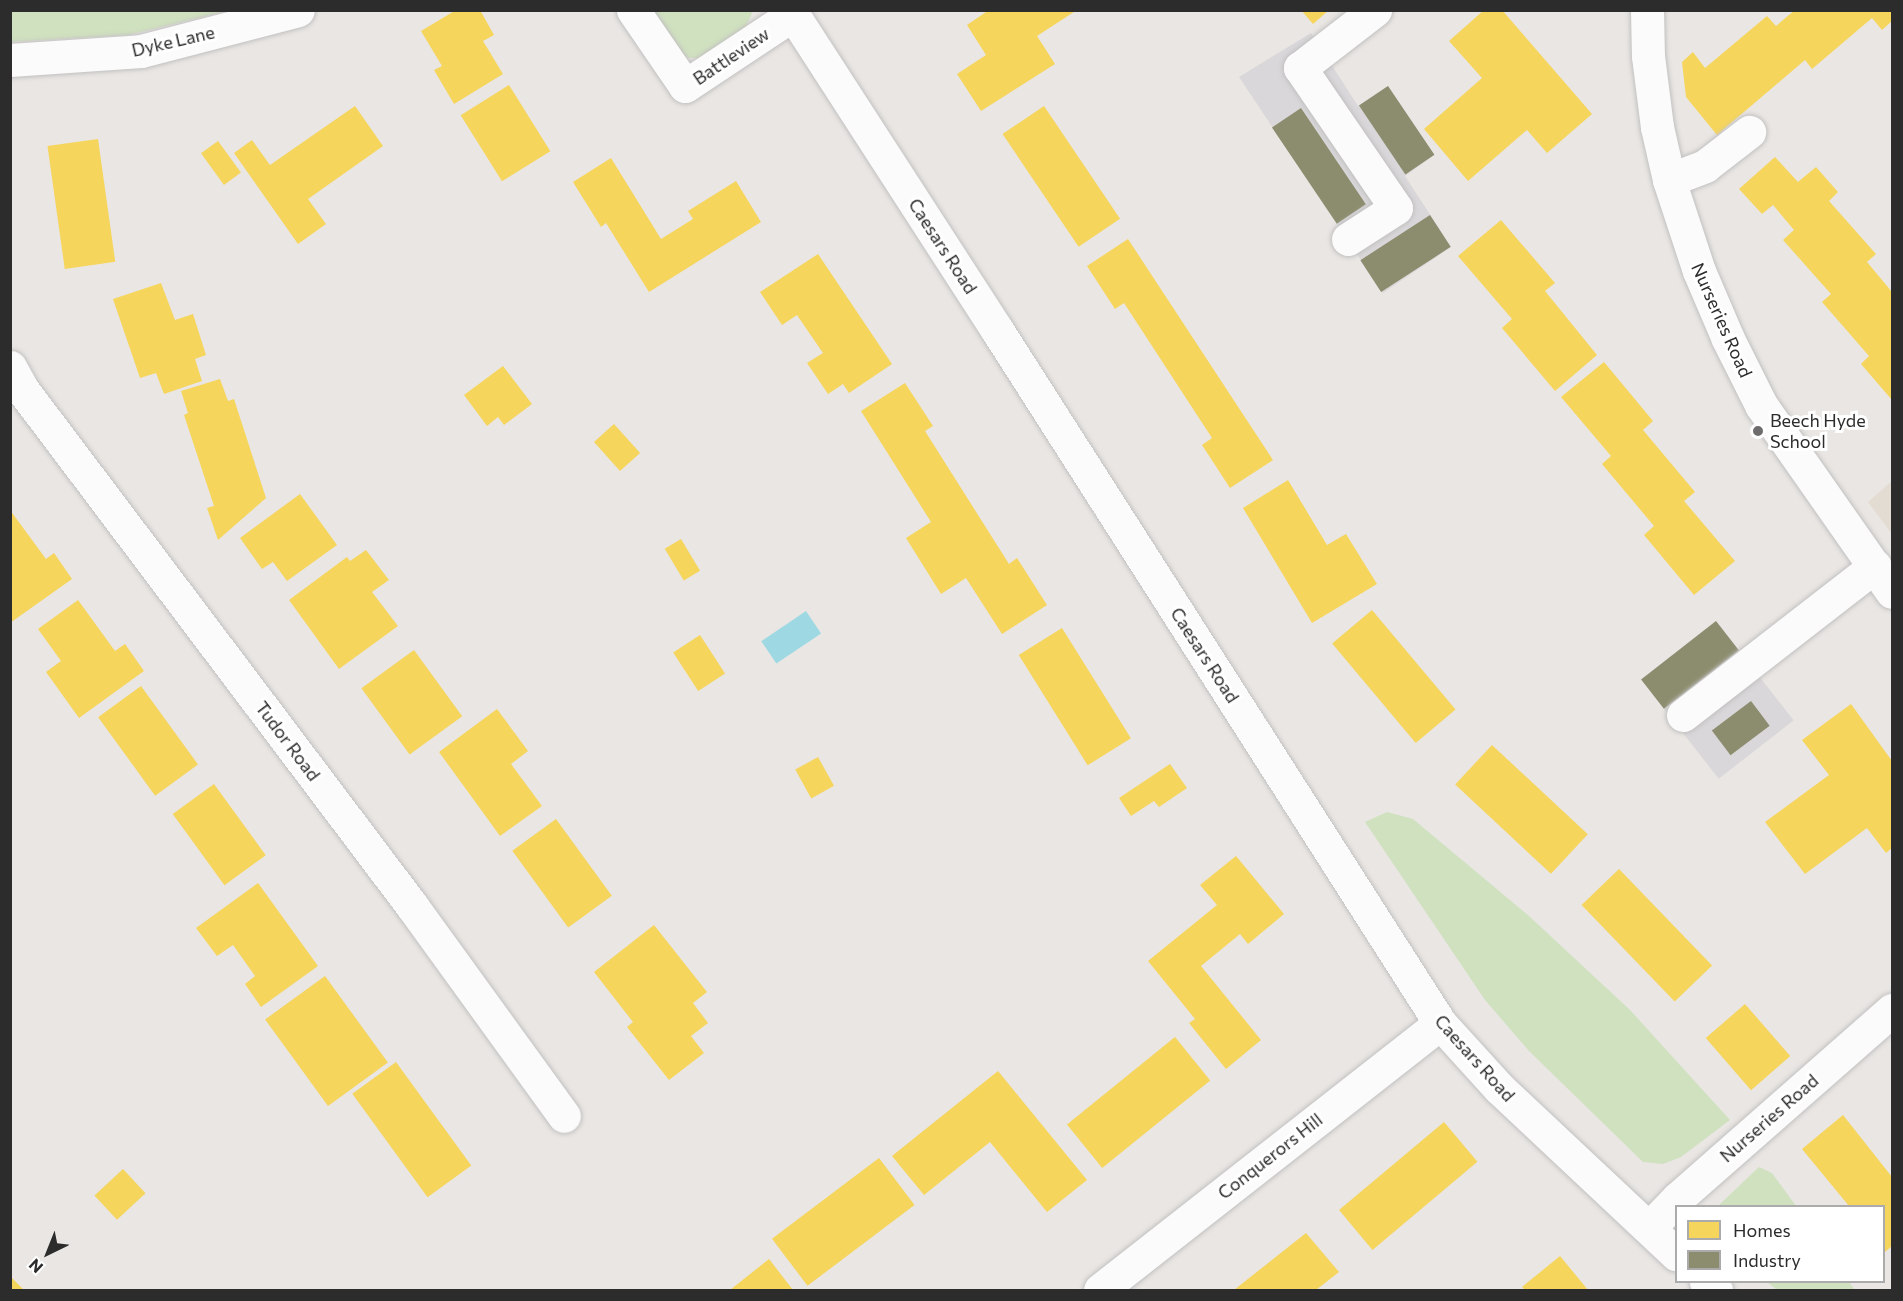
<!DOCTYPE html>
<style>
body{margin:0}
#map{position:relative;width:1903px;height:1301px;overflow:hidden;background:#e9e6e3;font-family:Commissioner,sans-serif}
div>[style]{position:absolute}
[style*='--x']{left:calc(var(--x)*1px);top:calc(var(--y)*1px);width:calc(var(--w)*1px);rotate:calc(var(--a)*1deg)}
.industrial>*{inset:0;background:#d9d7d9;transform-origin:0 0}
.education>*{inset:0;background:#e3dcd2}
.green>*{inset:0;background:#d0e1bf}
.water>*{inset:0;background:#9ed9e3;transform-origin:0 0}
.homes>*{inset:0;background:#f6d55c;transform-origin:0 0}
.industry>*{inset:0;background:#8c8c6e;transform-origin:0 0}
.roads{filter:drop-shadow(0 0 2px #c2c1c1) drop-shadow(0 0 2px #c2c1c1)}
.minor>*{height:33px;margin:-16.5px;padding:0 16.5px;transform-origin:16.5px;border-radius:16.5px;background:#fcfbfb}
.dots>*{width:16px;height:16px;translate:-50% -50%;box-sizing:border-box;border:3px solid #fff;border-radius:50%}
span{translate:-50% -50%;white-space:nowrap;text-align:center;line-height:1.15;-webkit-text-stroke:6px #fff;paint-order:stroke}
.street-label{font-size:18px;color:#2c2c2c}
.poi-label{font-size:18px;color:#2c2c2c}
.left{translate:0 -50%;text-align:left}
.frame{position:absolute;inset:0;border:12px solid #2c2c2c;pointer-events:none}
.legend{position:absolute;left:1675px;top:1205px;width:210px;height:78px;box-sizing:border-box;background:#fff;border:2px solid #ababab;margin:0;padding:8px 10px;list-style:none;font-size:18px;color:#2c2c2c}
.legend li{display:flex;align-items:center;gap:12px;height:30px}
.legend b{width:30px;border:2px solid #ababab}
.north{position:absolute;left:18px;top:1223px;width:60px;height:60px;-webkit-text-stroke:4px #fff;paint-order:stroke;rotate:223deg;font-size:16px;font-weight:700;line-height:24px;text-align:center;color:#2c2c2c}
.north::after{content:'';display:block;margin:auto;width:21px;height:27px;background:#2c2c2c;clip-path:polygon(50% 0,100% 100%,50% 72%,0 100%)}
</style>
<div id="map">
<div class="industrial">
<i style="clip-path:polygon(1311px 33px,1358px 106px,1388px 86px,1434px 155px,1405px 176px,1451px 247px,1383px 293px,1239px 77px)"></i>
<i style="left:1716px;top:621px;width:126px;height:95px;rotate:52deg"></i>
</div>
<div class="education">
<i style="clip-path:polygon(1892px 481px,1892px 534px,1868px 502px)"></i>
</div>
<div class="green">
<i style="clip-path:polygon(11px 11px,227px 11px,128px 35px,11px 42px)"></i>
<i style="clip-path:polygon(652px 11px,753px 11px,744px 31px,700px 58px,688px 58px,680px 52px)"></i>
<i style="clip-path:polygon(1387px 812px,1413px 819px,1529px 916px,1630px 1010px,1730px 1120px,1681px 1157px,1663px 1164px,1643px 1162px,1529px 1051px,1485px 1000px,1365px 822px)"></i>
<i style="clip-path:polygon(1759px 1167px,1772px 1173px,1796px 1206px,1718px 1206px)"></i>
<i style="clip-path:polygon(1767px 1282px,1849px 1282px,1855px 1290px,1777px 1290px)"></i>
</div>
<div class="water">
<i style="left:806px;top:611px;width:27px;height:54px;rotate:56deg"></i>
</div>
<div class="homes">
<i style="clip-path:polygon(456px 10px,480px 10px,494px 35px,483px 41px,503px 74px,454px 104px,434px 70px,442px 66px,421px 31px)"></i>
<i style="clip-path:polygon(989px 10px,1077px 10px,1037px 36px,1055px 64px,981px 111px,957px 74px,986px 55px,967px 25px)"></i>
<i style="clip-path:polygon(1301px 10px,1329px 10px,1313px 24px)"></i>
<i style="clip-path:polygon(1484px 10px,1502px 10px,1592px 114px,1547px 153px,1527px 130px,1468px 181px,1424px 129px,1482px 78px,1449px 41px)"></i>
<i style="clip-path:polygon(1795px 10px,1892px 10px,1892px 21px,1882px 30px,1872px 18px,1812px 69px,1805px 60px,1717px 135px,1686px 97px,1682px 62px,1693px 52px,1705px 68px,1767px 16px,1776px 26px)"></i>
<i style="left:509px;top:85px;width:78px;height:57px;rotate:58deg"></i>
<i style="clip-path:polygon(355px 106px,383px 146px,308px 199px,326px 224px,298px 244px,234px 153px,252px 140px,270px 165px)"></i>
<i style="left:1044px;top:106px;width:136px;height:50px;rotate:56deg"></i>
<i style="left:98px;top:139px;width:124px;height:51px;rotate:82deg"></i>
<i style="left:218px;top:141px;width:39px;height:21px;rotate:54deg"></i>
<i style="clip-path:polygon(1775px 157px,1798px 182px,1816px 167px,1838px 192px,1829px 201px,1876px 254px,1867px 262px,1892px 292px,1892px 400px,1861px 364px,1869px 356px,1822px 302px,1831px 294px,1783px 240px,1794px 230px,1773px 205px,1762px 214px,1739px 189px)"></i>
<i style="clip-path:polygon(611px 158px,661px 239px,693px 219px,688px 211px,736px 181px,761px 222px,649px 292px,606px 223px,601px 227px,573px 182px)"></i>
<i style="clip-path:polygon(1501px 220px,1555px 283px,1545px 291px,1597px 355px,1555px 391px,1502px 328px,1512px 319px,1458px 256px)"></i>
<i style="clip-path:polygon(1128px 239px,1273px 460px,1230px 488px,1202px 445px,1212px 438px,1124px 303px,1115px 309px,1087px 266px)"></i>
<i style="clip-path:polygon(818px 254px,892px 364px,849px 393px,843px 384px,828px 394px,807px 363px,823px 353px,812px 337px,797px 315px,782px 325px,760px 292px)"></i>
<i style="clip-path:polygon(161px 283px,175px 320px,193px 314px,206px 355px,195px 359px,202px 381px,164px 394px,156px 373px,140px 378px,113px 299px)"></i>
<i style="clip-path:polygon(1604px 362px,1653px 421px,1643px 430px,1695px 492px,1684px 501px,1735px 561px,1694px 595px,1644px 535px,1654px 526px,1602px 464px,1611px 456px,1561px 397px)"></i>
<i style="clip-path:polygon(503px 366px,532px 404px,504px 425px,498px 417px,487px 426px,464px 395px)"></i>
<i style="clip-path:polygon(220px 379px,228px 401px,234px 399px,266px 498px,218px 540px,207px 508px,214px 506px,184px 415px,188px 413px,181px 391px)"></i>
<i style="clip-path:polygon(905px 383px,933px 426px,925px 431px,1009px 564px,1017px 558px,1047px 605px,1002px 634px,966px 578px,941px 594px,906px 538px,931px 522px,861px 411px)"></i>
<i style="left:614px;top:424px;width:39px;height:27px;rotate:48deg"></i>
<i style="clip-path:polygon(1288px 480px,1327px 545px,1346px 534px,1377px 584px,1312px 623px,1243px 508px)"></i>
<i style="clip-path:polygon(300px 494px,337px 545px,287px 581px,273px 562px,262px 569px,240px 538px)"></i>
<i style="clip-path:polygon(10px 510px,46px 559px,54px 553px,72px 579px,10px 623px)"></i>
<i style="left:681px;top:539px;width:37px;height:19px;rotate:59deg"></i>
<i style="clip-path:polygon(366px 550px,389px 580px,372px 592px,398px 626px,339px 669px,289px 600px,347px 557px,350px 561px)"></i>
<i style="clip-path:polygon(78px 600px,115px 651px,125px 644px,144px 671px,79px 718px,46px 672px,61px 661px,38px 629px)"></i>
<i style="left:1372px;top:610px;width:130px;height:52px;rotate:50deg"></i>
<i style="left:1062px;top:628px;width:130px;height:51px;rotate:58deg"></i>
<i style="left:700px;top:635px;width:46px;height:32px;rotate:57deg"></i>
<i style="left:414px;top:650px;width:82px;height:65px;rotate:54deg"></i>
<i style="left:141px;top:686px;width:97px;height:53px;rotate:54deg"></i>
<i style="clip-path:polygon(1851px 704px,1892px 761px,1892px 848px,1886px 853px,1867px 828px,1805px 874px,1765px 822px,1829px 775px,1802px 740px)"></i>
<i style="clip-path:polygon(497px 709px,528px 751px,511px 764px,542px 806px,500px 836px,439px 752px)"></i>
<i style="left:1492px;top:745px;width:131px;height:54px;rotate:43deg"></i>
<i style="left:818px;top:757px;width:33px;height:26px;rotate:61deg"></i>
<i style="clip-path:polygon(1170px 764px,1187px 788px,1159px 807px,1154px 801px,1131px 816px,1119px 798px)"></i>
<i style="left:214px;top:784px;width:88px;height:51px;rotate:54deg"></i>
<i style="left:556px;top:819px;width:95px;height:54px;rotate:54deg"></i>
<i style="clip-path:polygon(1236px 856px,1284px 914px,1248px 944px,1240px 934px,1201px 966px,1261px 1040px,1226px 1069px,1189px 1023px,1195px 1019px,1148px 961px,1217px 905px,1200px 885px)"></i>
<i style="left:1619px;top:869px;width:134px;height:52px;rotate:46deg"></i>
<i style="clip-path:polygon(258px 883px,318px 966px,261px 1007px,245px 984px,255px 976px,233px 945px,217px 956px,196px 928px)"></i>
<i style="clip-path:polygon(654px 925px,707px 992px,693px 1003px,708px 1023px,691px 1036px,704px 1053px,669px 1080px,627px 1027px,633px 1022px,594px 972px)"></i>
<i style="left:325px;top:976px;width:107px;height:74px;rotate:54deg"></i>
<i style="left:1745px;top:1004px;width:69px;height:52px;rotate:49deg"></i>
<i style="left:1175px;top:1037px;width:56px;height:139px;rotate:51deg"></i>
<i style="left:396px;top:1062px;width:128px;height:54px;rotate:54deg"></i>
<i style="clip-path:polygon(998px 1071px,1087px 1180px,1047px 1212px,990px 1142px,924px 1195px,892px 1156px)"></i>
<i style="clip-path:polygon(1843px 1115px,1892px 1177px,1892px 1246px,1885px 1252px,1884px 1206px,1849px 1206px,1802px 1149px)"></i>
<i style="left:1444px;top:1122px;width:52px;height:137px;rotate:50deg"></i>
<i style="left:879px;top:1158px;width:59px;height:134px;rotate:53deg"></i>
<i style="left:123px;top:1169px;width:33px;height:39px;rotate:47deg"></i>
<i style="clip-path:polygon(1306px 1233px,1339px 1272px,1316px 1290px,1234px 1290px)"></i>
<i style="clip-path:polygon(1560px 1256px,1588px 1290px,1525px 1290px,1522px 1287px)"></i>
<i style="clip-path:polygon(769px 1259px,793px 1290px,730px 1290px)"></i>
<i style="clip-path:polygon(10px 1276px,24px 1290px,10px 1290px)"></i>
</div>
<div class="industry">
<i style="left:1388px;top:86px;width:83px;height:35px;rotate:56deg"></i>
<i style="left:1301px;top:108px;width:116px;height:35px;rotate:56deg"></i>
<i style="left:1430px;top:215px;width:38px;height:83px;rotate:57deg"></i>
<i style="left:1716px;top:621px;width:37px;height:95px;rotate:52deg"></i>
<i style="left:1751px;top:701px;width:31px;height:49px;rotate:53deg"></i>
</div>
<div class="roads">
<div class="minor">
<i style="--x:633;--y:10;--w:92;--a:55.6"></i>
<i style="--x:685;--y:86;--w:128;--a:-33.6"></i>
<i style="--x:790;--y:10;--w:381;--a:57.1"></i>
<i style="--x:997;--y:330;--w:822;--a:57.41"></i>
<i style="--x:1440;--y:1023;--w:88;--a:47.8"></i>
<i style="--x:1499;--y:1088;--w:243;--a:43.2"></i>
<i style="--x:1647;--y:10;--w:46;--a:88.8"></i>
<i style="--x:1648;--y:56;--w:72;--a:82.8"></i>
<i style="--x:1657;--y:127;--w:54;--a:77.2"></i>
<i style="--x:1669;--y:180;--w:96;--a:71.8"></i>
<i style="--x:1699;--y:271;--w:74;--a:66.9"></i>
<i style="--x:1728;--y:339;--w:74;--a:63.4"></i>
<i style="--x:1761;--y:405;--w:228;--a:55"></i>
<i style="--x:10;--y:60;--w:131;--a:-3.9"></i>
<i style="--x:141;--y:51;--w:162;--a:-14.6"></i>
<i style="--x:1669;--y:180;--w:39;--a:-21"></i>
<i style="--x:1705;--y:166;--w:56;--a:-37.7"></i>
<i style="--x:1348;--y:239;--w:57;--a:-32.9"></i>
<i style="--x:1396;--y:208;--w:170;--a:-124.4"></i>
<i style="--x:1300;--y:68;--w:95;--a:-37.7"></i>
<i style="--x:10;--y:367;--w:25;--a:61"></i>
<i style="--x:22;--y:389;--w:648;--a:52.97"></i>
<i style="--x:412;--y:906;--w:259;--a:54.1"></i>
<i style="--x:1683;--y:715;--w:243;--a:-37.8"></i>
<i style="--x:1649;--y:1228;--w:42;--a:-46"></i>
<i style="--x:1678;--y:1198;--w:285;--a:-41.3"></i>
<i style="--x:1706;--y:1282;--w:13;--a:39"></i>
<i style="--x:1100;--y:1290;--w:432;--a:-38.1"></i>
</div>
</div>
<div class="dots">
<i style="left:1758px;top:431px;background:#6e6d6c"></i>
</div>
<div class="street-label">
<span style="left:173px;top:41px;rotate:-13deg">Dyke Lane</span>
<span style="left:731px;top:56px;rotate:-34deg">Battleview</span>
<span style="left:943px;top:246px;rotate:57deg">Caesars Road</span>
<span style="left:1722px;top:320px;rotate:66deg">Nurseries Road</span>
<span style="left:1205px;top:655px;rotate:57deg">Caesars Road</span>
<span style="left:288px;top:741px;rotate:53deg">Tudor Road</span>
<span style="left:1475px;top:1058px;rotate:48deg">Caesars Road</span>
<span style="left:1769px;top:1118px;rotate:-41deg">Nurseries Road</span>
<span style="left:1270px;top:1156px;rotate:-38deg">Conquerors Hill</span>
</div>
<div class="poi-label">
<span class="left" style="left:1770px;top:431px">Beech Hyde<br>School</span>
</div>
<div class="frame"></div>
<ul class="legend">
<li><b style="height:16px;background:#f6d55c"></b>Homes</li>
<li><b style="height:16px;background:#8c8c6e"></b>Industry</li>
</ul>
<div class="north">N</div>
</div>
